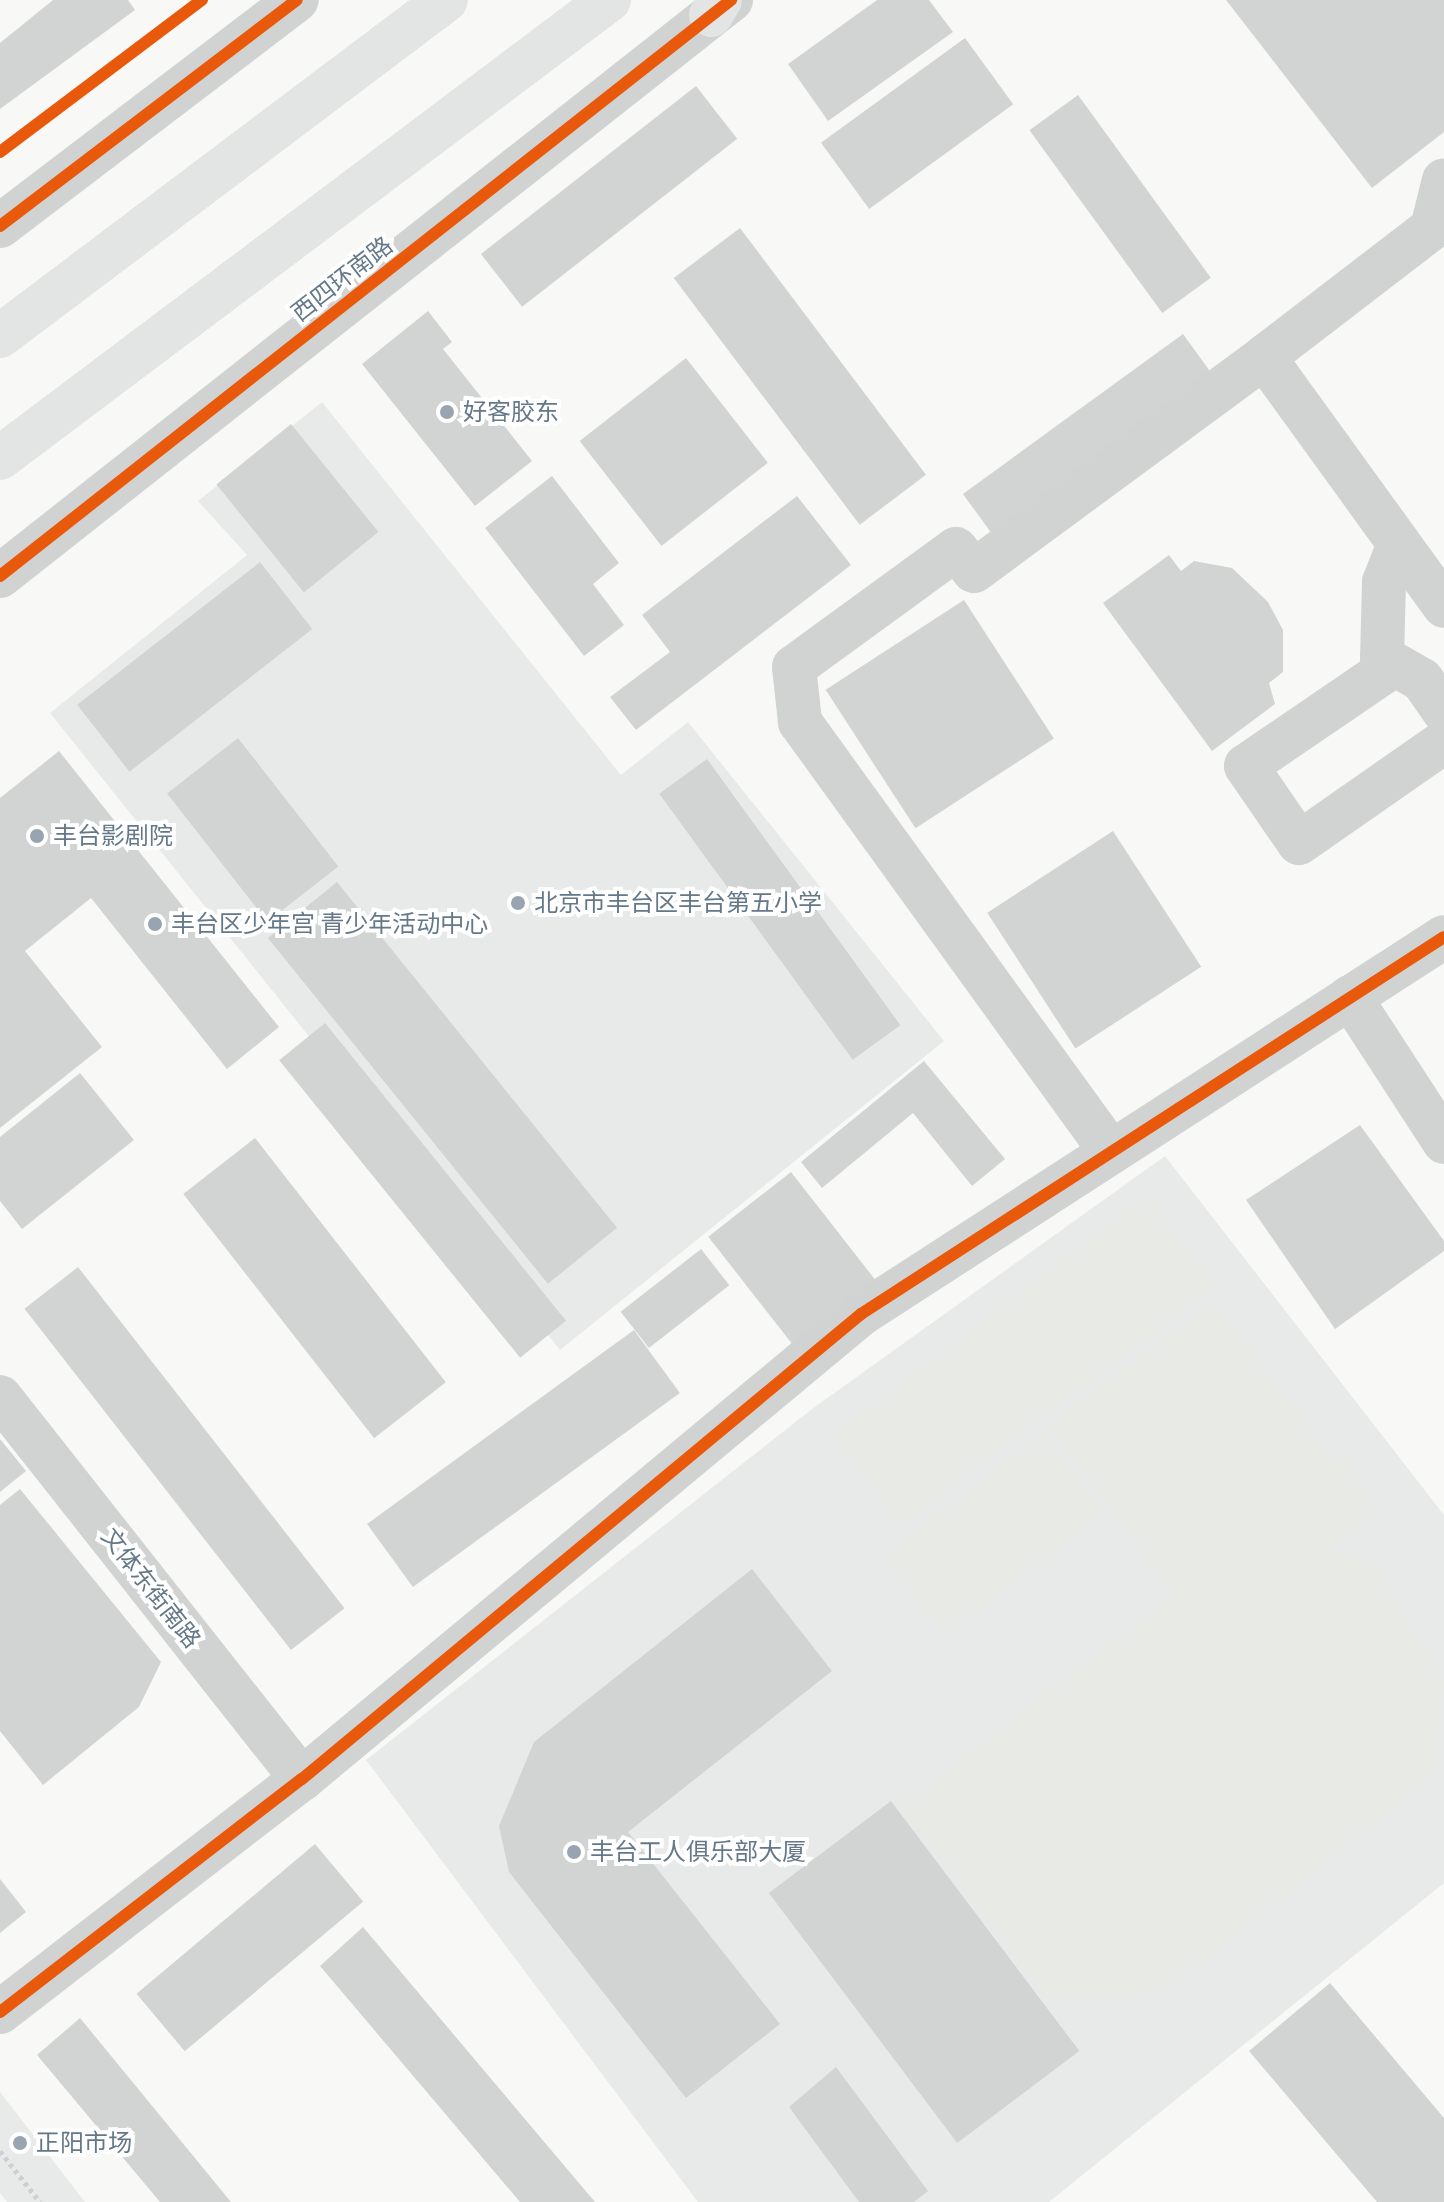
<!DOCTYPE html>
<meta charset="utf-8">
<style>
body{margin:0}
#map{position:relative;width:1444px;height:2202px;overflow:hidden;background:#f8f8f7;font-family:"Titillium Web","Noto Sans SC",sans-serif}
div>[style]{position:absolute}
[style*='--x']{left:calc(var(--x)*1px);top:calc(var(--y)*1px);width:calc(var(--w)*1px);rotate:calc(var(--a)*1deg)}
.built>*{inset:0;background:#e8eae9}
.green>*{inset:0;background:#e8ebe5;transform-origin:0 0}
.building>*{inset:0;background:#d2d4d4;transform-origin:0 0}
.path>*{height:5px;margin-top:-2.5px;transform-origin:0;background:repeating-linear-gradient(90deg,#cecfd0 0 4px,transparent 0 8px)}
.minor>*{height:44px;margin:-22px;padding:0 22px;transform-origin:22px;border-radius:22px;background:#d1d3d3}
.major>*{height:44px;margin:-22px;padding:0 22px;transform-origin:22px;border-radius:22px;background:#e3e4e4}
.highway>*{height:44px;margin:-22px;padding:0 22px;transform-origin:22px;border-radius:22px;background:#e3e4e4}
.cycleway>*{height:12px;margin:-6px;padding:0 6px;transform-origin:6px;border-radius:6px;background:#e8590c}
.dots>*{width:22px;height:22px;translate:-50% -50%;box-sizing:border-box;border:4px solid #fff;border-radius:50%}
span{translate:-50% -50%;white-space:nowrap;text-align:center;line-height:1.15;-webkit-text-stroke:8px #fff;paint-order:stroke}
.street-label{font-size:24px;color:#657889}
.poi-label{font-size:24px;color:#657889}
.left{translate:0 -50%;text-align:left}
</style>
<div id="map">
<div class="built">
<i style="clip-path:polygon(322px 402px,621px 775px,688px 722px,944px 1041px,560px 1350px,50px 713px,247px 555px,198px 501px)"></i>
<i style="clip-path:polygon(1165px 1156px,1444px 1515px,1444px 1883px,1049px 2202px,698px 2202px,366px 1760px,812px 1409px)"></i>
<i style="clip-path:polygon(0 2092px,85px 2202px,7px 2202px,0 2193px)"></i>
</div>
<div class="green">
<i style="left:1148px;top:1198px;width:111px;height:394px;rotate:53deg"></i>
<i style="clip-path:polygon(1215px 1303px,1338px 1468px,1346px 1462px,1382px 1508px,1329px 1549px,1375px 1565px,1444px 1680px,1432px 1776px,1164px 1991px,1048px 1997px,902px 1807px,1175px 1595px,1050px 1425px)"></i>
<i style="left:1043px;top:1434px;width:98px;height:201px;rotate:52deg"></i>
</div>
<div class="building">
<i style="clip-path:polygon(53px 0,128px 0,135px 10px,0 109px,0 43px)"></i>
<i style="clip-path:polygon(877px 0,929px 0,953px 32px,828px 121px,788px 64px)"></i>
<i style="clip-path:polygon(1226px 0,1444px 0,1444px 132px,1372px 188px)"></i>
<i style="left:965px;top:38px;width:82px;height:178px;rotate:54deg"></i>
<i style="left:696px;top:86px;width:67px;height:273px;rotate:52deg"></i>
<i style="left:1078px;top:95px;width:226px;height:60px;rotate:54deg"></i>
<i style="left:740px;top:228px;width:309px;height:83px;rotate:53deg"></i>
<i style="clip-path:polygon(428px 311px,452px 342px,443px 349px,532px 461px,475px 506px,362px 364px)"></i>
<i style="left:1183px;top:334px;width:51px;height:272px;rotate:54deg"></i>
<i style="left:686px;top:358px;width:133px;height:135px;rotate:52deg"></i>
<i style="left:291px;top:424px;width:139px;height:96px;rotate:51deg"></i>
<i style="clip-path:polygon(552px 476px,619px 563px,593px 584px,624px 625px,584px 656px,485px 528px)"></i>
<i style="clip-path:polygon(797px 496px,851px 565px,636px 730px,610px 697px,670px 652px,642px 615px)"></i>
<i style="clip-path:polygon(1169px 555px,1181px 571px,1194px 561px,1232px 568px,1268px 602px,1283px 630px,1283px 672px,1269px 683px,1275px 704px,1212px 751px,1103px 603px)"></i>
<i style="left:260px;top:562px;width:85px;height:232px;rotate:52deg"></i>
<i style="left:964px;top:600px;width:165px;height:165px;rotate:57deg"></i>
<i style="left:238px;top:738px;width:163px;height:90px;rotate:52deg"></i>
<i style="clip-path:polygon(59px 751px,279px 1027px,227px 1069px,91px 898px,25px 951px,102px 1047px,0 1128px,0 798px)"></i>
<i style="left:707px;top:759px;width:329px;height:59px;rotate:54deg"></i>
<i style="left:1113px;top:831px;width:162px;height:150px;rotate:57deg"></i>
<i style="left:337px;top:882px;width:445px;height:89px;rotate:51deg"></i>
<i style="left:325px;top:1023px;width:383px;height:59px;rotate:51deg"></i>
<i style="clip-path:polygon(924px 1061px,1005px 1159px,972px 1186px,913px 1113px,822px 1188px,801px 1162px)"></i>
<i style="clip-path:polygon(80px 1073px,134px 1140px,22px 1229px,0 1201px,0 1137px)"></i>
<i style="clip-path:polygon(1360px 1125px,1444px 1241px,1444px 1251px,1335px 1329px,1246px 1200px)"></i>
<i style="left:255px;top:1138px;width:310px;height:91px;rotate:52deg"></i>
<i style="left:791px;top:1172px;width:137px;height:105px;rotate:52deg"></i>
<i style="left:701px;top:1249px;width:46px;height:102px;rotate:52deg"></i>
<i style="left:78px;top:1267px;width:433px;height:68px;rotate:52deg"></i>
<i style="left:634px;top:1330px;width:78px;height:330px;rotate:54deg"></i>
<i style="clip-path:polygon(0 1439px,26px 1471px,0 1492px)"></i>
<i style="clip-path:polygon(20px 1489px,161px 1662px,139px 1707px,43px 1785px,0 1731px,0 1505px)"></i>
<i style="clip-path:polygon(752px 1569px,832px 1671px,628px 1832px,780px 2024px,686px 2098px,509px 1872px,499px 1826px,534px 1742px)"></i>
<i style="left:891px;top:1801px;width:313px;height:153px;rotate:53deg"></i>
<i style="left:315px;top:1844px;width:75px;height:233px;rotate:50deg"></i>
<i style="clip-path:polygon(0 1879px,26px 1912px,0 1933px)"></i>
<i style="clip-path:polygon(363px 1927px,595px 2202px,520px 2202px,320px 1966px)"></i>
<i style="clip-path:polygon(1330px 1983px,1444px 2118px,1444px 2202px,1377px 2202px,1249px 2051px)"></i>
<i style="clip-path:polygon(80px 2018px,231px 2202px,160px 2202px,37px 2055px)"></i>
<i style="clip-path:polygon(836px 2067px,928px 2191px,914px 2202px,859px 2202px,789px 2107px)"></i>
</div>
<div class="path">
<i style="--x:0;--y:2151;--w:65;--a:51.9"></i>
</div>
<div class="minor">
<i style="--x:0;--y:226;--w:373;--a:-37.3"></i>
<i style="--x:1264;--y:357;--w:212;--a:-37.5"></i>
<i style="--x:1432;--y:228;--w:49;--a:-76"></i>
<i style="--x:1399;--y:544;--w:41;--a:111.5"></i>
<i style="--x:1384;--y:582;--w:75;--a:91.5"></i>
<i style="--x:1382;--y:657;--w:46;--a:29.9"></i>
<i style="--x:1422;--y:680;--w:39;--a:55"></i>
<i style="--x:0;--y:576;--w:931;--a:-38.24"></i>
<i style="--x:1394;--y:665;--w:179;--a:145.7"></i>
<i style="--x:1246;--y:766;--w:93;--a:55.5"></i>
<i style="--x:1299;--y:843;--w:177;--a:-34.9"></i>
<i style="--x:1350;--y:997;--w:173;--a:57"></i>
<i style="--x:1111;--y:1152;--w:531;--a:-125.88"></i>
<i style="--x:800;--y:722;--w:55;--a:-96.2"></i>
<i style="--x:794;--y:667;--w:200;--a:-36.1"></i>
<i style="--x:956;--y:549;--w:28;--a:51"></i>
<i style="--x:974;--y:571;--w:360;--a:-36.4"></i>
<i style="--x:1264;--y:357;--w:307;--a:54.1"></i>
<i style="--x:0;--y:1397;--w:487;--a:51.7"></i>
<i style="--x:0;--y:2012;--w:381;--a:-37.7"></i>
<i style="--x:302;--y:1779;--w:727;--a:-39.76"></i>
<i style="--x:861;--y:1314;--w:694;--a:-32.89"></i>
</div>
<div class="major">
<i style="--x:711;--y:15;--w:17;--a:-59"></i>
</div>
<div class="highway">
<i style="--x:0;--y:336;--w:558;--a:-36.99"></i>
<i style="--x:0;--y:458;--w:762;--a:-36.95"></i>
</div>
<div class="cycleway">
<i style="--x:0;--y:152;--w:253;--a:-37"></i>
<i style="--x:0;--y:226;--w:373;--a:-37.3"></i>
<i style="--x:0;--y:576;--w:931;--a:-38.24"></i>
<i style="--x:0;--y:2012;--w:381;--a:-37.7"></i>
<i style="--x:302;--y:1779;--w:727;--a:-39.76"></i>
<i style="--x:861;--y:1314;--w:694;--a:-32.89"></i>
</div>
<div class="dots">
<i style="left:447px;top:412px;background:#98a5b0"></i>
<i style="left:37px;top:836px;background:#98a5b0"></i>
<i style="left:518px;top:903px;background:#98a5b0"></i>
<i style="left:155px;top:924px;background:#98a5b0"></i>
<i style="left:574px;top:1852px;background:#98a5b0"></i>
<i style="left:20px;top:2143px;background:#98a5b0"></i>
</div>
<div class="street-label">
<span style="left:342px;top:279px;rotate:-38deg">西四环南路</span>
<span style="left:151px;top:1588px;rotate:52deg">文体东街南路</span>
</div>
<div class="poi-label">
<span class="left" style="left:463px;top:412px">好客胶东</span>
<span class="left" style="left:53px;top:836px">丰台影剧院</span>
<span class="left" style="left:534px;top:903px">北京市丰台区丰台第五小学</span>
<span class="left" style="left:171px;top:924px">丰台区少年宫 青少年活动中心</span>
<span class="left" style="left:590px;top:1852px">丰台工人俱乐部大厦</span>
<span class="left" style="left:36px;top:2143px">正阳市场</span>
</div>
</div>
